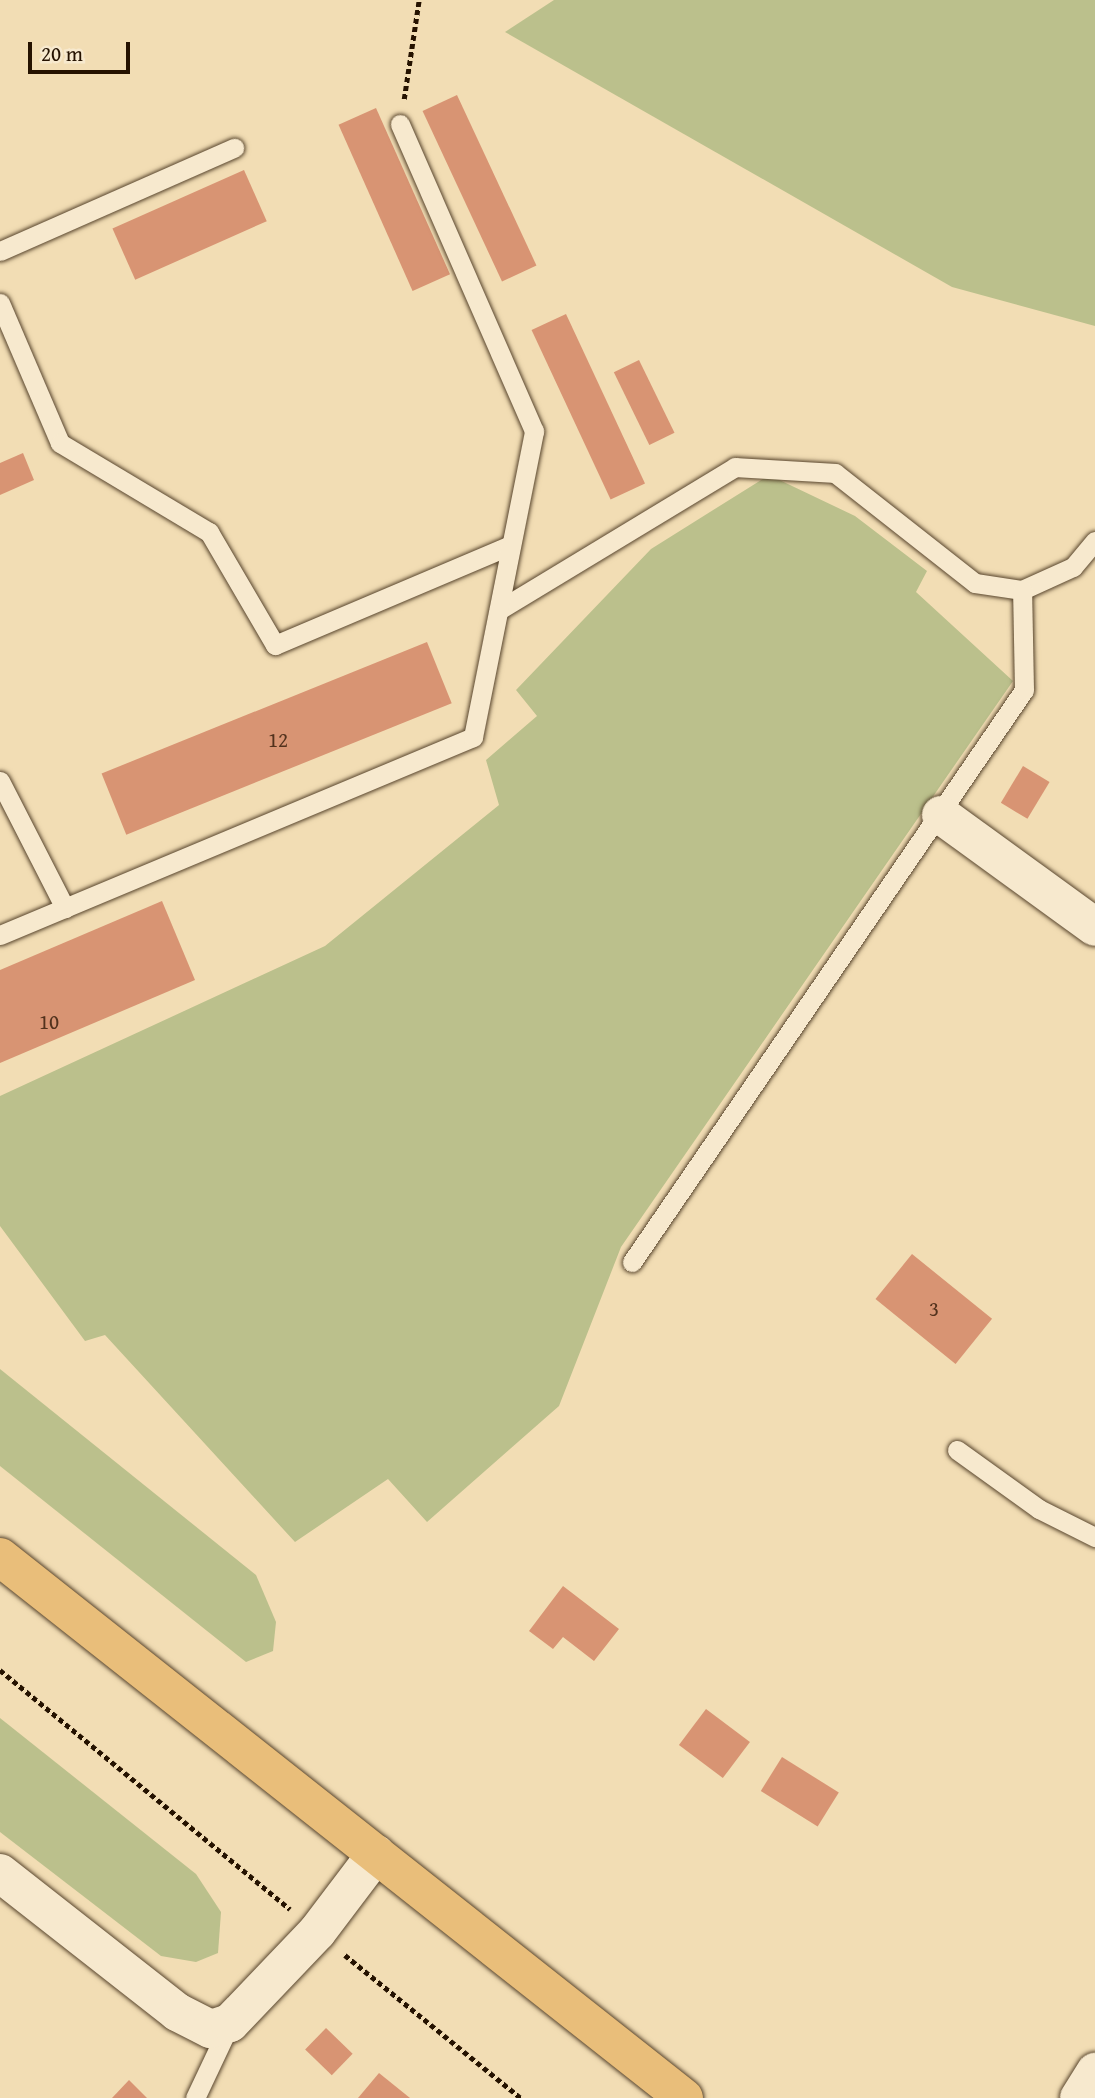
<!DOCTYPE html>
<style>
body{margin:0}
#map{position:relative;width:1095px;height:2098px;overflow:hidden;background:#f2ddb4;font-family:"Gentium Book Plus",serif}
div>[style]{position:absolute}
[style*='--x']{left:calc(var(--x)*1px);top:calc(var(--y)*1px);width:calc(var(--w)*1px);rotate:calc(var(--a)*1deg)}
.green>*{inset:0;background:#bbc08c}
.building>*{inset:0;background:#d89473;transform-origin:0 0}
.path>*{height:4.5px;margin-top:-2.25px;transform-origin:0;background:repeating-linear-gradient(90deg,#251200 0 5px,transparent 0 8.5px)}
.roads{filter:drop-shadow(0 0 2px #58452d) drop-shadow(0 0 2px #58452d)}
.lane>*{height:19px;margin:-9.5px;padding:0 9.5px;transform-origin:9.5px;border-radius:9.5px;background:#f7e9ce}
.street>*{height:38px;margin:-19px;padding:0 19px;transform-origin:19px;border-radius:19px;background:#f7e9ce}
.primary>*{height:38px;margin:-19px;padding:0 19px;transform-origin:19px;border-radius:19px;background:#e9be7a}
span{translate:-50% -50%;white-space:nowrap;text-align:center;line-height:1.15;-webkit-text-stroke:7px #f7e9ce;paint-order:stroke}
.number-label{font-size:21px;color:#52321d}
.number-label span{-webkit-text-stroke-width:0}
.scale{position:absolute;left:28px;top:42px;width:102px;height:32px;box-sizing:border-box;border:4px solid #251200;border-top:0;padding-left:9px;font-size:21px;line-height:24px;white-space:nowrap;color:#251200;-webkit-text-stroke:5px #f7e9ce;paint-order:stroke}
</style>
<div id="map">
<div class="green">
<i style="clip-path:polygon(554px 0,1095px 0,1095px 326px,952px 287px,505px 32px)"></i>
<i style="clip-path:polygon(769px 475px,855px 516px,927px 571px,916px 592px,1013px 681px,621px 1247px,559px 1406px,427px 1522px,388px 1479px,295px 1542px,105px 1335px,85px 1341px,0 1226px,0 1096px,325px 946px,499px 805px,486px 760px,537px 716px,516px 690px,651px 549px)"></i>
<i style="clip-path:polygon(0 1369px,256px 1575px,276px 1622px,273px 1651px,246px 1662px,0 1466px)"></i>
<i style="clip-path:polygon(0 1718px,196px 1874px,221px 1912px,218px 1953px,196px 1962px,161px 1956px,0 1832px)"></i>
</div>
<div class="building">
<i style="left:457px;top:95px;width:188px;height:38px;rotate:65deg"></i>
<i style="left:376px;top:108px;width:182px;height:41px;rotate:66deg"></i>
<i style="left:244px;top:170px;width:56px;height:144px;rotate:66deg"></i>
<i style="left:566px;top:314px;width:187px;height:38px;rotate:65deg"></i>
<i style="left:639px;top:360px;width:81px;height:28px;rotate:64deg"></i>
<i style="clip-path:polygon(23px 453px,34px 480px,0 495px,0 463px)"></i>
<i style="left:427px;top:642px;width:66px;height:351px;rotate:68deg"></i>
<i style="left:1023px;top:766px;width:31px;height:43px;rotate:31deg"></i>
<i style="clip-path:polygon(162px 901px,195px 980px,0 1063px,0 970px)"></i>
<i style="left:912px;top:1254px;width:103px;height:58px;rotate:39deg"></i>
<i style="clip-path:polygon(563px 1586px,619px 1629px,594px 1661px,563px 1637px,553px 1649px,529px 1631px)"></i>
<i style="left:706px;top:1709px;width:55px;height:45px;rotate:37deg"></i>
<i style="left:782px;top:1757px;width:67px;height:40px;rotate:32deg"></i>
<i style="left:326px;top:2028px;width:37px;height:30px;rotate:44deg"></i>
<i style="clip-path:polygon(379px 2073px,410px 2098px,358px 2098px)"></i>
<i style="clip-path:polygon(129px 2080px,147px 2098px,112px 2098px)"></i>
</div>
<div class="path">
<i style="--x:404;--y:99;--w:100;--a:-81.4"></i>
<i style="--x:0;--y:1670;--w:376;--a:39.5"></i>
<i style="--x:345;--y:1955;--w:227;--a:39.1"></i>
</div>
<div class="roads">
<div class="lane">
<i style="--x:0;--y:251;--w:256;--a:-23.8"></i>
<i style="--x:0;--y:303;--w:152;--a:66.8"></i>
<i style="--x:60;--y:443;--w:174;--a:30.9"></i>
<i style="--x:209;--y:532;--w:131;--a:59.7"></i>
<i style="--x:275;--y:645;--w:256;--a:-23"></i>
<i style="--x:499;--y:610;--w:276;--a:-31.2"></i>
<i style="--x:735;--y:467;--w:100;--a:3.4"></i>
<i style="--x:835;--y:473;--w:178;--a:38.2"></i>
<i style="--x:975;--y:583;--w:48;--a:8.5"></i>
<i style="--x:1022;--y:590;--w:56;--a:-24.3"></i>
<i style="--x:1073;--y:567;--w:34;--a:-50"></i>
<i style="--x:0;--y:781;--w:143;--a:62.9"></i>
<i style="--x:0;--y:935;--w:513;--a:-22.71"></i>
<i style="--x:473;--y:737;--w:312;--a:-78.7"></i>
<i style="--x:534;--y:431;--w:335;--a:-113.6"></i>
<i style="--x:632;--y:1262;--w:693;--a:-55.58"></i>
<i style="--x:1024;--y:690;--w:100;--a:-91.1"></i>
<i style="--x:957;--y:1450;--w:101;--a:35.7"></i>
<i style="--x:1039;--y:1509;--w:63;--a:26.6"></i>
<i style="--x:195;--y:2098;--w:82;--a:-64.7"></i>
</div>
<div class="street">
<i style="--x:941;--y:815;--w:190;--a:36"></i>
<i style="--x:0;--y:1873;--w:225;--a:38.1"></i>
<i style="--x:177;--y:2012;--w:38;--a:27"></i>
<i style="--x:211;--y:2029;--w:20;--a:-18"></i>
<i style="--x:230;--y:2023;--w:126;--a:-46.3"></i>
<i style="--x:317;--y:1932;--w:98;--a:-52.9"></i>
<i style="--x:1079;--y:2098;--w:31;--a:-58"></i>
</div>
<div class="primary">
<i style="--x:0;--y:1557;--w:872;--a:38.34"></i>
</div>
</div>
<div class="number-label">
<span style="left:278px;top:740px">12</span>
<span style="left:49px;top:1022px">10</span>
<span style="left:934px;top:1309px">3</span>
</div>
<div class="scale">20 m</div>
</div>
